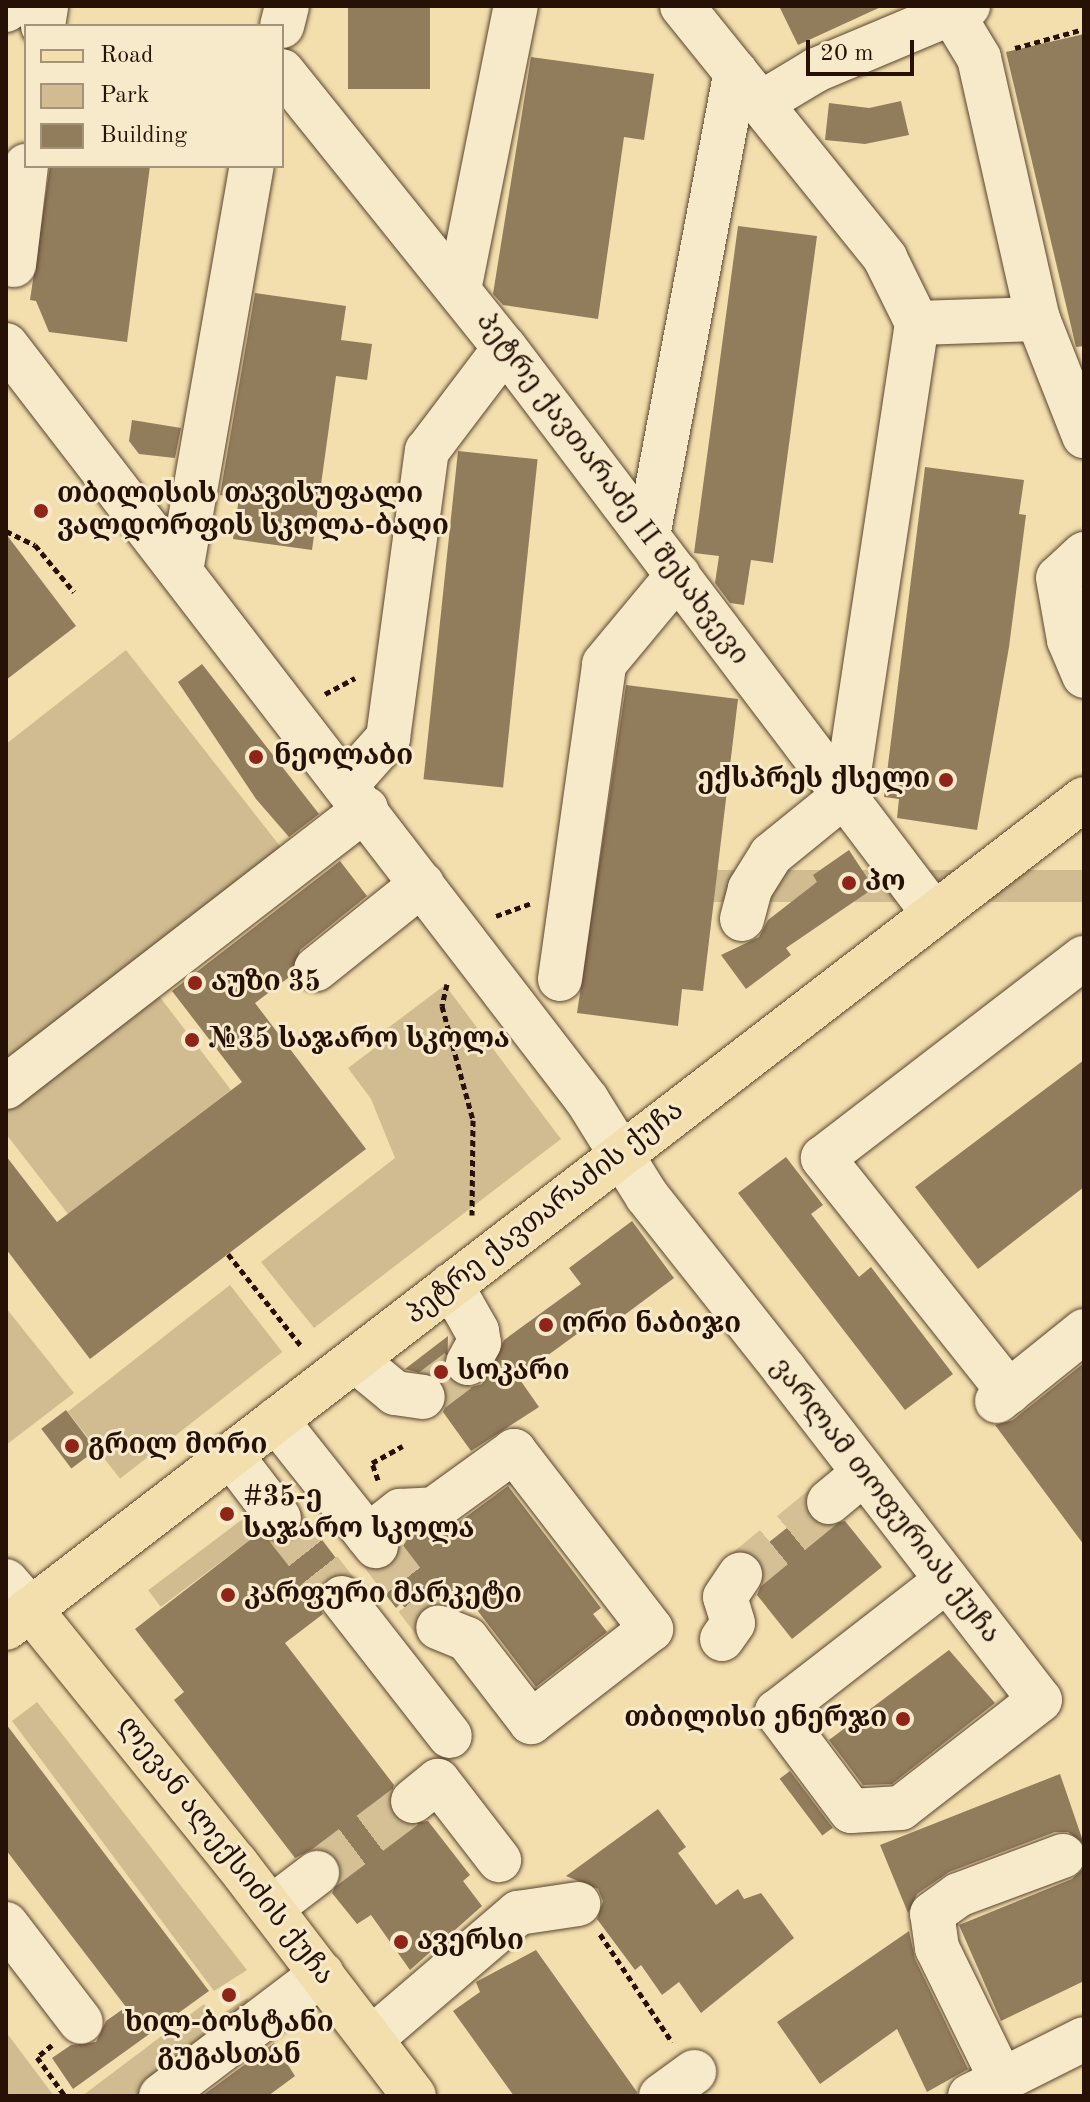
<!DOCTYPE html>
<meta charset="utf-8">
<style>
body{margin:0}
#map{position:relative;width:1090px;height:2102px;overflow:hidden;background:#f3dfad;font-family:"Old Standard TT","Noto Serif Georgian",serif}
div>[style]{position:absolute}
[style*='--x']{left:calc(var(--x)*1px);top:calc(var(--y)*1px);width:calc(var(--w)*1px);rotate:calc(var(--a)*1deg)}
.green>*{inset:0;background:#d0bc90;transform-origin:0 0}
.building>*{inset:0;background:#917c5c;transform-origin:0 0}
.minor-tunnel>*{height:44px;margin-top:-22px;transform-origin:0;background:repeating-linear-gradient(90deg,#d4c094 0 44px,transparent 0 66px)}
.path>*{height:5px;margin-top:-2.5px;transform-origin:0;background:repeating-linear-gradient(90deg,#271005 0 6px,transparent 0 10px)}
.roads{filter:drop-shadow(0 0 2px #5a442f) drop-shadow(0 0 2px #5a442f)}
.minor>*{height:44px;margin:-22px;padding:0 22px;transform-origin:22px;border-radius:22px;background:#f7eaca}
.major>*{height:44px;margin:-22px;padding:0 22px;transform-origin:22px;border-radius:22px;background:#f3dfad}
.dots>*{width:22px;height:22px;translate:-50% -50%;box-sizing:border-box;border:4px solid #f7eaca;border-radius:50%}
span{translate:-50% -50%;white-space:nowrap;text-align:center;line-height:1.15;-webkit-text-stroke:6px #f7eaca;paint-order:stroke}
.street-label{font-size:28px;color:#271005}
.poi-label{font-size:28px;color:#271005;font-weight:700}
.left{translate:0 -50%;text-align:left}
.right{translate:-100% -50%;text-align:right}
.frame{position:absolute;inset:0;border:8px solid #271005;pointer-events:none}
.legend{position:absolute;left:24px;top:24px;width:260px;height:144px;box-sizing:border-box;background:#f7eaca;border:2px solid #a4937b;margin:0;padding:10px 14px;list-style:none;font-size:24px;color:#271005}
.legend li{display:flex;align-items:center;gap:16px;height:40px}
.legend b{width:40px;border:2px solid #a4937b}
.scale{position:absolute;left:806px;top:40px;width:108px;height:36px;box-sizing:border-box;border:4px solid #271005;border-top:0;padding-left:10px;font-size:24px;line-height:28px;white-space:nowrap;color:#271005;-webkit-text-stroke:6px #f7eaca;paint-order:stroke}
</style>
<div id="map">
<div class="green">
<i style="clip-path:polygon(126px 650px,283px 850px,6px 1069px,6px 744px)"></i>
<i style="left:1084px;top:870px;width:32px;height:494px;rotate:90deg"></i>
<i style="clip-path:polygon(445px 985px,561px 1139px,314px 1328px,261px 1262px,395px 1158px,371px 1099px,348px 1068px,380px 1044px,376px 1037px)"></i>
<i style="clip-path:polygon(156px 992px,231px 1090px,68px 1214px,6px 1134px,6px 1106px)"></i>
<i style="left:230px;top:1285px;width:85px;height:206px;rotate:52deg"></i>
<i style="clip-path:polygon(6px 1308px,74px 1393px,6px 1445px)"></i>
<i style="left:252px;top:1512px;width:21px;height:130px;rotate:53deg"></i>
<i style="clip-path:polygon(37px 1702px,247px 1970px,214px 1991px,12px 1721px)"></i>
<i style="clip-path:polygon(247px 1998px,256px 2016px,151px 2096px,82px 2096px,204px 2004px,214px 2019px)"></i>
<i style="clip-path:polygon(6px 2032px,54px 2096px,6px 2096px)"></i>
</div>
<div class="building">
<i style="left:348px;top:6px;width:82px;height:83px"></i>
<i style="clip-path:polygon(779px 6px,883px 6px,798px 45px)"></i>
<i style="clip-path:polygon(1084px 34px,1084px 346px,1076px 347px,1006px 52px)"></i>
<i style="clip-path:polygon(531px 57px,654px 74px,644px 140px,624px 137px,598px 319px,503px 305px,493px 294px)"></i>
<i style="clip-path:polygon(901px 101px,909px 135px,865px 144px,825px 140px,829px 103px,869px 108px)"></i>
<i style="clip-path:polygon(50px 166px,150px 166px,127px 342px,49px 332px,36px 301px,30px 300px)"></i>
<i style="clip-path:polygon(738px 226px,817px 236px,773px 563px,751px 560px,744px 605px,730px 603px,715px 583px,719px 556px,694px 553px)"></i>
<i style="clip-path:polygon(255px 293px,346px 306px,341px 340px,372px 344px,367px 380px,336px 376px,312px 550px,233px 539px,239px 498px,220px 495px)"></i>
<i style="clip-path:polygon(132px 420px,181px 428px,175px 458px,139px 454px,129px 441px)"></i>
<i style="left:458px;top:451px;width:80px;height:330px;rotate:6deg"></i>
<i style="clip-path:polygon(925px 467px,1024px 480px,1019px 514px,1026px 515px,1009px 647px,977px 830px,897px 818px,899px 799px,884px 797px)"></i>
<i style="clip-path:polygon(6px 534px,76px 626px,6px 680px)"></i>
<i style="clip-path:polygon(202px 664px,319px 814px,289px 837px,256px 799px,178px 682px)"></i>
<i style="clip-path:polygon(626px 685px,738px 699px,703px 991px,682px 989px,678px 1026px,577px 1013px)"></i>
<i style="clip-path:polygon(849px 850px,874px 888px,786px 948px,791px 955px,746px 989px,721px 955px,759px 937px,768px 920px,817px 882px,813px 875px)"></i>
<i style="clip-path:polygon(340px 861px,367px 896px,300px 950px,292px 975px,255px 1003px,366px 1149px,90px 1359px,6px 1249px,6px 1156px,57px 1222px,242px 1082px,172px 991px)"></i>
<i style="clip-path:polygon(1084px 1060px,1084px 1187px,978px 1269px,915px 1187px)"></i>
<i style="clip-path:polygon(786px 1157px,823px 1205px,811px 1214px,859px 1277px,871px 1267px,953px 1374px,905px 1410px,738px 1193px)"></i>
<i style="clip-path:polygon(632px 1221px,674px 1278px,611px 1325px,603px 1315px,518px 1377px,539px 1407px,471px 1451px,443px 1412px,448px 1400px,439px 1378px,405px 1369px,448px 1336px,447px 1377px,468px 1388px,482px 1384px,504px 1340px,581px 1284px,569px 1268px)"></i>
<i style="clip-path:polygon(1084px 1363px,1084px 1545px,995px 1425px,1013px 1420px)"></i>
<i style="left:66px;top:1410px;width:50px;height:31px;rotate:53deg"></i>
<i style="clip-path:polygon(508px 1486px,601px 1608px,593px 1614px,607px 1632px,536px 1687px,471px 1602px,461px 1610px,434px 1602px,414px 1620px,401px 1603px,396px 1608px,366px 1569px,391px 1566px,409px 1536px,448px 1530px)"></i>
<i style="clip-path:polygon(807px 1512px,821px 1526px,845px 1521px,882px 1567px,792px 1639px,757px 1595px,765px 1576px,754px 1554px)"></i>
<i style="clip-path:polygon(304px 1516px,348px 1574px,326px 1579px,317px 1601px,323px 1614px,285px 1643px,394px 1785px,388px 1804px,393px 1816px,405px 1824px,428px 1821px,470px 1875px,463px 1881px,482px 1906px,410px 1970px,371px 1915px,357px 1924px,332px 1893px,342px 1871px,336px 1857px,315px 1848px,295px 1858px,174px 1700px,184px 1692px,135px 1629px,259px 1533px,270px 1541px,293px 1538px)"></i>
<i style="clip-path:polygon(949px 1650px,995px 1703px,892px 1784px,863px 1785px,829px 1740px)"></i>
<i style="clip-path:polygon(6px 1724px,209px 1991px,73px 2089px,52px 2058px,71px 2045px,96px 2042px,106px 2021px,126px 2007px,6px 1850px)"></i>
<i style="left:790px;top:1771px;width:71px;height:13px;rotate:53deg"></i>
<i style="clip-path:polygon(1060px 1774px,1084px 1844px,1068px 1832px,1055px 1832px,949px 1872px,917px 1894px,908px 1913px,880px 1845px)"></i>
<i style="clip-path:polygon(658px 1809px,686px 1847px,678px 1853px,716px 1905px,738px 1889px,744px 1899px,761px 1893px,794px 1938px,701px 2013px,679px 1982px,662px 1995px,641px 1965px,635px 1970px,597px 1919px,603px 1901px,598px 1889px,566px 1876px)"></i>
<i style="clip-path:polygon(1084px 1868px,1084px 1981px,1001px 2021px,959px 1925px,1072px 1879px)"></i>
<i style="clip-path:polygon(909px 1931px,915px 1959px,968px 2069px,927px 2092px,897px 2029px,820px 2084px,777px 2022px)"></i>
<i style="clip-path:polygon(536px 1950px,637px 2092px,636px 2096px,514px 2096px,453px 2011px,480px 1992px,476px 1982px)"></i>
<i style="clip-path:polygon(274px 2043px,295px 2076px,268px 2096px,202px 2096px)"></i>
</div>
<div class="minor-tunnel">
<i style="--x:423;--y:1397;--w:56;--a:-37.1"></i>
<i style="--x:279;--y:1518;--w:102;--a:51.8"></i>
<i style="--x:376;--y:1546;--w:102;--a:52.6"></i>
<i style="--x:740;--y:1575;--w:115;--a:-39.4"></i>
<i style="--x:317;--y:1873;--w:120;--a:-36.9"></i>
</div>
<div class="path">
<i style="--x:1015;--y:48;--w:72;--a:-15.4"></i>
<i style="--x:6;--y:531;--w:32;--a:26"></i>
<i style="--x:35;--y:545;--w:61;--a:50.3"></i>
<i style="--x:325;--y:694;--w:34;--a:-28"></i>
<i style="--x:496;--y:916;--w:38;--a:-20"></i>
<i style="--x:447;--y:984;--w:23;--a:103"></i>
<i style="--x:442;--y:1006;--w:118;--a:74.8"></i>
<i style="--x:473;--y:1120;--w:95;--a:90.6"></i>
<i style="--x:228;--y:1254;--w:119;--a:51.5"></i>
<i style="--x:378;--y:1480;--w:18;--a:-109"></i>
<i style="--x:372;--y:1463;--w:35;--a:-29"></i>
<i style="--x:600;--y:1934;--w:130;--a:56.3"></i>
<i style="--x:52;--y:2045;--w:19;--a:141"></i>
<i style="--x:37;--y:2057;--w:48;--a:54.3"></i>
</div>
<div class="roads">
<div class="minor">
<i style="--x:682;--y:6;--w:324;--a:51.1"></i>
<i style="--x:885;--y:258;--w:72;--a:63.8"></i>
<i style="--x:917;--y:323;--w:476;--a:98.6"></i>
<i style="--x:846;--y:794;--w:97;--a:140.9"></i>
<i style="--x:771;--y:855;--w:40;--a:122"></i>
<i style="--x:750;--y:889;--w:31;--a:105"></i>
<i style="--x:6;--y:10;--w:6;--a:-39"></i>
<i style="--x:953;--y:15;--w:50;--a:58.8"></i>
<i style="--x:979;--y:58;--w:268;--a:77.3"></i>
<i style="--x:1038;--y:319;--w:126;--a:68.5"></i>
<i style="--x:43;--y:26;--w:20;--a:-81"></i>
<i style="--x:282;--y:26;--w:21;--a:-76"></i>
<i style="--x:282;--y:71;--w:356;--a:51.2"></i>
<i style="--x:505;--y:348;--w:710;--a:52.84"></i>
<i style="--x:761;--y:103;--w:64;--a:-31"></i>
<i style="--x:816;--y:70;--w:165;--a:-22.8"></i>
<i style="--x:14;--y:265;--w:100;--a:-83.1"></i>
<i style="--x:459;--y:290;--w:290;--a:-78.7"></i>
<i style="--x:917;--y:323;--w:121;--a:-1.9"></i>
<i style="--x:6;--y:345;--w:953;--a:52.42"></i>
<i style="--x:587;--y:1100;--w:113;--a:58"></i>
<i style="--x:647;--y:1196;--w:221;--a:51.6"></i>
<i style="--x:784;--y:1369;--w:418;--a:52.3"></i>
<i style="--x:1040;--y:1700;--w:176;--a:142.2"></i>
<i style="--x:901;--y:1808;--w:50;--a:176.6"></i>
<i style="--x:851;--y:1811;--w:124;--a:-126.8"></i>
<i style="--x:777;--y:1712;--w:215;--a:-37.8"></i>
<i style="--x:648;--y:536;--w:472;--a:-79.3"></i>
<i style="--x:1084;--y:554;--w:35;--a:137"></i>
<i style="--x:1058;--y:578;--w:63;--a:79.9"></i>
<i style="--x:1069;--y:640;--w:39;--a:67"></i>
<i style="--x:181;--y:571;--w:411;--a:-80.1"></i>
<i style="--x:347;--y:784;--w:62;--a:-48.3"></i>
<i style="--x:388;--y:738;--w:290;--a:-82.3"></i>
<i style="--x:427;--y:451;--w:129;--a:-52.9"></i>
<i style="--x:316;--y:969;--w:136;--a:-38.7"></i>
<i style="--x:560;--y:979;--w:318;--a:-82"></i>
<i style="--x:604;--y:664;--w:116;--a:-50.3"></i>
<i style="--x:6;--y:1087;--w:455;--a:-37.7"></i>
<i style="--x:451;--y:1285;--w:53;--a:60.5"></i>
<i style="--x:477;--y:1331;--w:12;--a:81"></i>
<i style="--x:479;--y:1343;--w:23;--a:119"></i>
<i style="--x:355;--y:1360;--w:52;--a:39.5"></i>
<i style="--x:395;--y:1393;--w:28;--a:8"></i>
<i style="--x:1009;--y:1392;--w:299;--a:-128.5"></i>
<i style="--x:823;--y:1158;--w:329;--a:-37.5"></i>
<i style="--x:997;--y:1401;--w:112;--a:-38.8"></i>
<i style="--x:276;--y:1420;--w:161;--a:51.6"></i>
<i style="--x:231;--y:1455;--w:79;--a:52.7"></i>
<i style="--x:829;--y:1502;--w:45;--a:-39.6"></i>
<i style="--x:368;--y:1536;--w:41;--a:-38"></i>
<i style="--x:400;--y:1511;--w:34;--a:-3"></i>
<i style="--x:434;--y:1509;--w:99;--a:-35.9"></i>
<i style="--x:514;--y:1451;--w:225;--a:52.4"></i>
<i style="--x:651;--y:1629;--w:152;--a:142.2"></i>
<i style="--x:531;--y:1722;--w:105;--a:-127.6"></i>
<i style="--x:467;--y:1639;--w:31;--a:-158"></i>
<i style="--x:6;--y:1581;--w:37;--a:49"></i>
<i style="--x:342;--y:1598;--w:175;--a:52"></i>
<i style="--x:722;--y:1639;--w:19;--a:-55"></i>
<i style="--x:733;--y:1623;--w:27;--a:-107"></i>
<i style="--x:725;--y:1597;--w:27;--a:-56"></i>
<i style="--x:413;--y:1801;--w:32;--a:-39"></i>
<i style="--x:438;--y:1781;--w:100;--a:52.3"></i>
<i style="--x:271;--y:1908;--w:58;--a:-37.3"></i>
<i style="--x:6;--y:1924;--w:123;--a:52.6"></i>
<i style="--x:371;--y:2039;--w:194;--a:-40.6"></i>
<i style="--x:518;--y:1913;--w:61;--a:-8.5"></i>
<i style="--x:1001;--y:2079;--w:146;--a:-116"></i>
<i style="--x:937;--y:1948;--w:34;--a:-98"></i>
<i style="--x:932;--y:1914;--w:32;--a:-36"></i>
<i style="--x:958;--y:1895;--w:112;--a:-20.4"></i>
<i style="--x:161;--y:2096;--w:202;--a:-37.2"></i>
<i style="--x:661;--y:2096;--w:41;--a:-36"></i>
<i style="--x:970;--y:2096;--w:127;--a:-26.6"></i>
</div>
<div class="major">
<i style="--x:30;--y:1609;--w:327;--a:51"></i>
<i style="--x:236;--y:1863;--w:293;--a:52.6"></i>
<i style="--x:6;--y:1628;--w:1360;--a:-37.56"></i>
</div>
</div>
<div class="dots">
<i style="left:41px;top:511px;background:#8f2418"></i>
<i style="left:256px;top:757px;background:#8f2418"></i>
<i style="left:946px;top:780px;background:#8f2418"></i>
<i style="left:849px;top:883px;background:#8f2418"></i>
<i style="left:195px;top:983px;background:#8f2418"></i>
<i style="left:192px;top:1040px;background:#8f2418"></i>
<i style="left:546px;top:1325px;background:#8f2418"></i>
<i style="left:441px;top:1372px;background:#8f2418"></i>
<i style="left:72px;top:1446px;background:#8f2418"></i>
<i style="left:227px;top:1514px;background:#8f2418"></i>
<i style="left:228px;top:1595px;background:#8f2418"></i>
<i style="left:903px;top:1719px;background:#8f2418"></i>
<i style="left:401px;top:1942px;background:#8f2418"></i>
<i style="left:229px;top:1995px;background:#8f2418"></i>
</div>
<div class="street-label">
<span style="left:612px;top:489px;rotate:53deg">პეტრე ქავთარაძე II შესახვევი</span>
<span style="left:545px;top:1213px;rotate:-38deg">პეტრე ქავთარაძის ქუჩა</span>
<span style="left:885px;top:1501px;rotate:52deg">ვარლამ თოფურიას ქუჩა</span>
<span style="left:225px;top:1851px;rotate:52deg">ლევან ალექსიძის ქუჩა</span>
</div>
<div class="poi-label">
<span class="left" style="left:57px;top:511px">თბილისის თავისუფალი<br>ვალდორფის სკოლა-ბაღი</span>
<span class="left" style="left:274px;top:757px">ნეოლაბი</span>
<span class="right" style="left:930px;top:780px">ექსპრეს ქსელი</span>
<span class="left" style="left:865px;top:883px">პო</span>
<span class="left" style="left:211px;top:983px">აუზი 35</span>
<span class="left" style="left:208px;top:1040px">№35 საჯარო სკოლა</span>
<span class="left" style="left:562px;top:1325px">ორი ნაბიჯი</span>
<span class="left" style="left:457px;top:1372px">სოკარი</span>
<span class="left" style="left:88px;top:1446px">გრილ მორი</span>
<span class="left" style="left:243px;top:1514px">#35-ე<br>საჯარო სკოლა</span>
<span class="left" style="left:244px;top:1595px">კარფური მარკეტი</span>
<span class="right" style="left:887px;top:1719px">თბილისი ენერჯი</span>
<span class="left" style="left:417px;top:1942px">ავერსი</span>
<span style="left:229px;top:2040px">ხილ-ბოსტანი<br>გუგასთან</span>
</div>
<div class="frame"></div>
<ul class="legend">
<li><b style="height:10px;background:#f3dfad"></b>Road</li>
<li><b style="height:22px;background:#d0bc90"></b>Park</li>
<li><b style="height:22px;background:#917c5c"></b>Building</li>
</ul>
<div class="scale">20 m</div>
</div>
